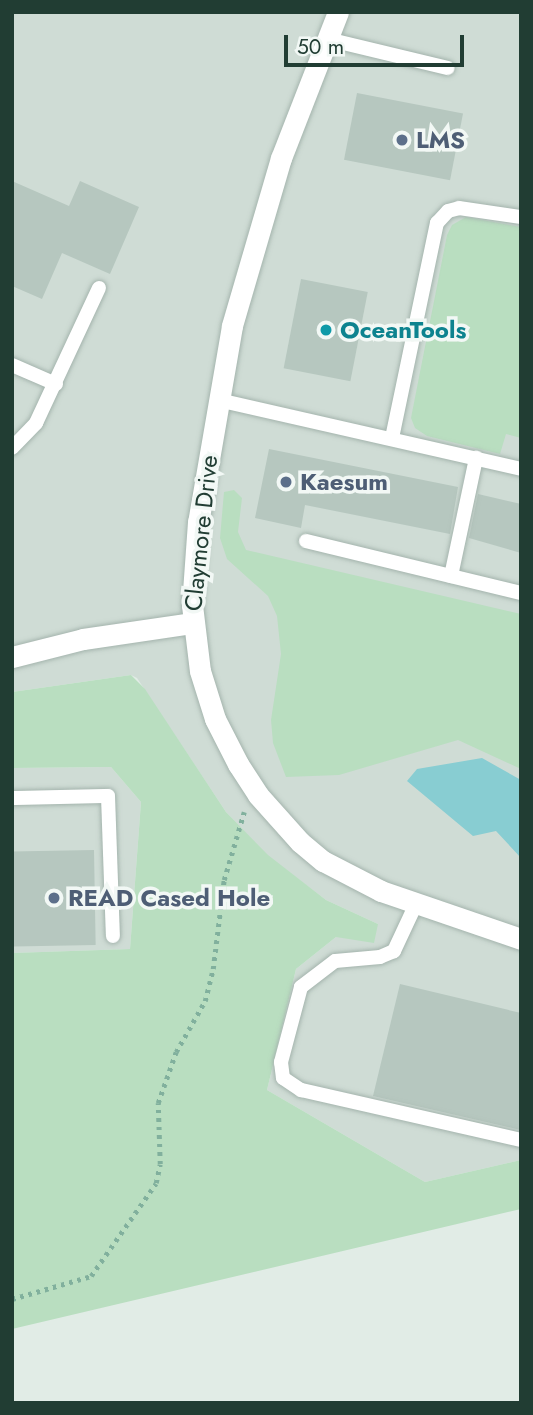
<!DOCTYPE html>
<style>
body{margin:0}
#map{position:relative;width:533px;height:1415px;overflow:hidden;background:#e1ece6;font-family:Jost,sans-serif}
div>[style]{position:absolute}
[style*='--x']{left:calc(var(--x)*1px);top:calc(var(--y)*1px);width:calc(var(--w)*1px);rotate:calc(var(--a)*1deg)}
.built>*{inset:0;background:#cfdcd5}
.green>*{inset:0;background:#b9dec0}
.water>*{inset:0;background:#88cdd2}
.building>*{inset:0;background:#b6c7bf;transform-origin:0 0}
.path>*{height:4.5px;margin-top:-2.25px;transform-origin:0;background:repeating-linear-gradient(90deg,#81b09d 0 3.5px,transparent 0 8.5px)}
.roads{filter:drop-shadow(0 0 2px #a4b4ad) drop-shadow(0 0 2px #a4b4ad)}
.service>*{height:14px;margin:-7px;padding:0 7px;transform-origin:7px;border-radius:7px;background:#fff}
.minor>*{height:21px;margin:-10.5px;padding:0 10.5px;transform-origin:10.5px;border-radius:10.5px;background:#fff}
.dots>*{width:19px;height:19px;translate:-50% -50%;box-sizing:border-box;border:4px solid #f2f8f5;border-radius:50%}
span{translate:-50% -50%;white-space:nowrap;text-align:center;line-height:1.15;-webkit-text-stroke:7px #f2f8f5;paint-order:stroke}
.service-label{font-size:24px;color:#4e5e75;font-weight:700}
.left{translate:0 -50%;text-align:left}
.culture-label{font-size:24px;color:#0d838f;font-weight:700}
.street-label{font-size:24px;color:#213d33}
.frame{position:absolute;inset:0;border:14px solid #213d33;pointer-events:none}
.scale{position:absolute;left:284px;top:35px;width:180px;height:32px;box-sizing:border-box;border:4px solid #213d33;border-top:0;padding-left:9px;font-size:21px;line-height:24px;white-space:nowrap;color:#213d33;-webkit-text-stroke:5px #f2f8f5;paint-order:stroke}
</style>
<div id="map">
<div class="built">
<i style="clip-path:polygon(12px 12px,521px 12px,521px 1160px,425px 1182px,267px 1090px,296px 969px,336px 937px,378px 924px,326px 900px,268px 856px,226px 812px,137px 678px,131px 675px,12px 692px)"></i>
<i style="clip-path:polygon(111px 767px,141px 802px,130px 949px,12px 953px,12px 768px)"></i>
</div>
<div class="green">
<i style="clip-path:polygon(466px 217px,521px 227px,521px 438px,506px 434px,500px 454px,427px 436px,415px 428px,411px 418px,447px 235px,452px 225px)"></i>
<i style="clip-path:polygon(234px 490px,242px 498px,238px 532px,246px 550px,521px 614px,521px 769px,458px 740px,339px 775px,286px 777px,273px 743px,271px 720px,281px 654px,277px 616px,268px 596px,227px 559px,220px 538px,224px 492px)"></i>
<i style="clip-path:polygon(131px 675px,145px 689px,226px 812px,268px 855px,326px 900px,378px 924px,374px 943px,336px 937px,296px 969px,267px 1090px,425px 1182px,521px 1160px,521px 1209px,12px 1329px,12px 953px,130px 949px,141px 802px,111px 767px,12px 768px,12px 692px)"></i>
</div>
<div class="water">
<i style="clip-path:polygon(482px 758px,521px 780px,521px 858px,496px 831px,473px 836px,407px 781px,417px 769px)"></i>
</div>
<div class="building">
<i style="left:357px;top:93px;width:108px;height:68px;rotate:11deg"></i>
<i style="clip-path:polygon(12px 181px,69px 206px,80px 181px,139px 207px,110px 274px,62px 253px,42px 299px,12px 286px)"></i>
<i style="left:301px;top:279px;width:68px;height:91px;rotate:11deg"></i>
<i style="clip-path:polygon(269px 449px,458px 487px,450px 534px,305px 505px,301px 528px,255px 518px)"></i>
<i style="clip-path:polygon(478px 494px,521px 504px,521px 553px,469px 538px)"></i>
<i style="left:94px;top:850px;width:95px;height:82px;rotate:89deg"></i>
<i style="clip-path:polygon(400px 984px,521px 1013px,521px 1130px,373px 1096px)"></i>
</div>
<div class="path">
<i style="--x:12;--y:1299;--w:82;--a:-16.2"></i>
<i style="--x:91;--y:1276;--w:113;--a:-55"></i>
<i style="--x:156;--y:1183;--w:19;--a:-78"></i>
<i style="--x:160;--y:1164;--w:61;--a:-91.9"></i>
<i style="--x:158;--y:1103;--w:54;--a:-70.6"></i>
<i style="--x:176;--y:1052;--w:59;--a:-60.4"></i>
<i style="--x:205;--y:1001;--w:33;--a:-76"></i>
<i style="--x:213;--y:969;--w:90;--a:-83"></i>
<i style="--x:224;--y:880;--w:71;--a:-73.6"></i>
</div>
<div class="roads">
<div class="service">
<i style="--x:327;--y:39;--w:124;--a:13.5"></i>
<i style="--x:12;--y:365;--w:48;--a:23.4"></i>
<i style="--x:218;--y:400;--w:311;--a:12.8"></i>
<i style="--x:392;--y:438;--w:220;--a:-78.2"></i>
<i style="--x:437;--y:223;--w:16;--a:-47"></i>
<i style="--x:448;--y:211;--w:11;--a:-15"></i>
<i style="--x:459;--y:208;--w:63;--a:8.3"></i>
<i style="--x:12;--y:448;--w:35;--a:-46"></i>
<i style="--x:36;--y:423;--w:149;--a:-65"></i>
<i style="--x:306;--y:541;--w:221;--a:13.6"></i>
<i style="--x:451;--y:576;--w:121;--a:-78"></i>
<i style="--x:12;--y:798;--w:96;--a:-1.2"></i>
<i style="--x:108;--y:796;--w:140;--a:88"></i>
<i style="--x:415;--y:906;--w:50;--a:115"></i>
<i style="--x:394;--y:951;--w:15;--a:157"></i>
<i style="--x:380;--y:957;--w:45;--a:174.9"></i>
<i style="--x:335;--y:961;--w:43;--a:142.6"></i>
<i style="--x:301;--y:987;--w:78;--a:104.9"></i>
<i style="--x:281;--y:1062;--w:16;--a:83"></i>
<i style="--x:283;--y:1078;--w:22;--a:34"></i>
<i style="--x:301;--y:1090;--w:226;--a:12.8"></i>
</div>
<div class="minor">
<i style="--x:338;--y:12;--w:157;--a:111.3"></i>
<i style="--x:281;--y:158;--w:175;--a:106.3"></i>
<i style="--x:232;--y:326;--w:199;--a:99.8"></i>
<i style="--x:198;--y:522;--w:83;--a:94.1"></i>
<i style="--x:192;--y:605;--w:66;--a:83.1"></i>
<i style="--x:200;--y:671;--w:50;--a:72.6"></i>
<i style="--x:215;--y:719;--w:51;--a:62.9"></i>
<i style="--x:238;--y:764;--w:37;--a:57"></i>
<i style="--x:258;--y:795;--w:63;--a:48.2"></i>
<i style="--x:300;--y:842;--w:30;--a:40"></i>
<i style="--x:323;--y:861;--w:65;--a:27.3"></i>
<i style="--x:381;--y:891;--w:148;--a:18.9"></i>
<i style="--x:12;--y:657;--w:73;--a:-14.2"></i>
<i style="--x:83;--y:639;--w:111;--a:-8.3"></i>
</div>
</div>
<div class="dots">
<i style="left:402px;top:140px;background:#5c6f8a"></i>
<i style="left:326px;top:330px;background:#0f9aa8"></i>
<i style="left:286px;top:482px;background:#5c6f8a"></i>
<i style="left:54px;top:898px;background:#5c6f8a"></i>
</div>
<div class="service-label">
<span class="left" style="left:416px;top:140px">LMS</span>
<span class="left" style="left:300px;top:482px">Kaesum</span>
<span class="left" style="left:68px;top:898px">READ Cased Hole</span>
</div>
<div class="culture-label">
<span class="left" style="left:340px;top:330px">OceanTools</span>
</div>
<div class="street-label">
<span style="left:201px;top:533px;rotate:-84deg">Claymore Drive</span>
</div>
<div class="frame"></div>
<div class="scale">50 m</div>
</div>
